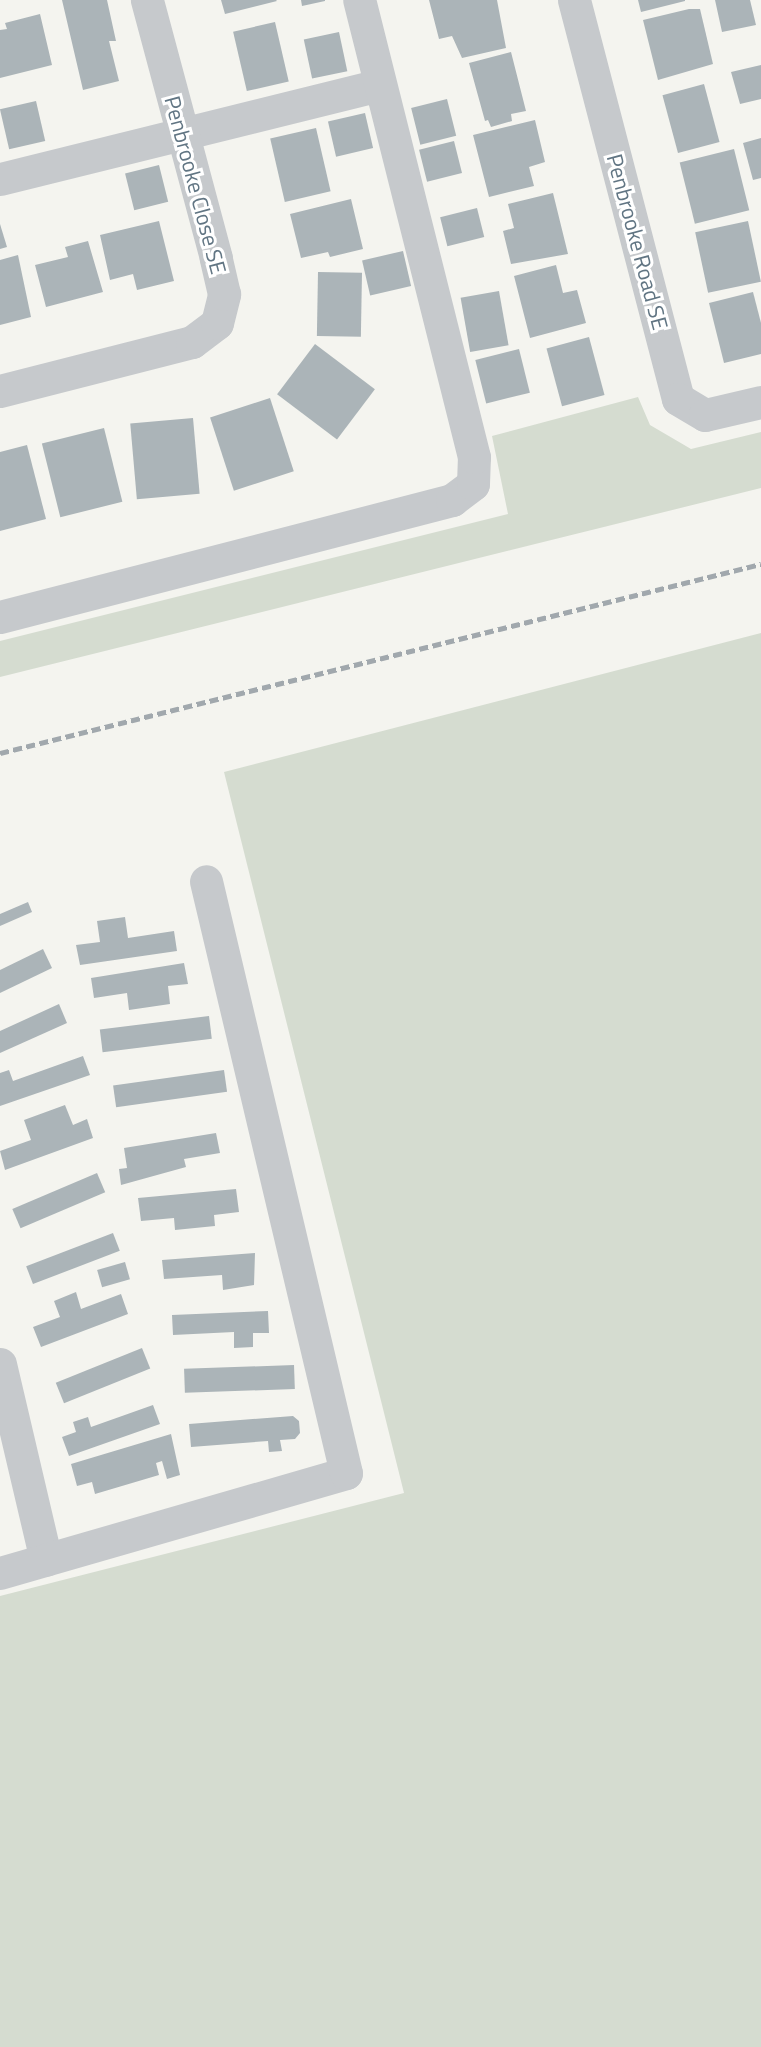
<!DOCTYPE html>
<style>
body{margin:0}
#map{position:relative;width:761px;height:2047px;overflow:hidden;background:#f4f4ef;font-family:"Titillium Web",sans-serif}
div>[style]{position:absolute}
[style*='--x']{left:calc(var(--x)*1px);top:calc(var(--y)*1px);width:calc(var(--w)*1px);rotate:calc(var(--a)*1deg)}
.green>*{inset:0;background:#d5dcd0}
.building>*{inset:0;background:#abb4b8;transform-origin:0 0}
.minor>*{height:33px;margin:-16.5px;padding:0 16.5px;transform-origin:16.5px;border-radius:16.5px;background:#c6c9cc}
.rail>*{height:4.5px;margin-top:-2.25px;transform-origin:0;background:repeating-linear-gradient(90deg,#a1a8ad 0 9px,transparent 0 13.5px)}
span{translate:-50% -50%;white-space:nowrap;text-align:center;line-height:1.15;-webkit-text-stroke:6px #fff;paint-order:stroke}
.street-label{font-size:22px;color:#617583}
</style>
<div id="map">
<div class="green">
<i style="clip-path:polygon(638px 397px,650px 425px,691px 449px,761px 432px,761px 488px,0 677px,0 641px,508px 514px,492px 436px)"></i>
<i style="clip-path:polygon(761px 633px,761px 2047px,0 2047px,0 1596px,404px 1493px,224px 772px)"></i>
</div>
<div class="building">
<i style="clip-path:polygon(62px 0,107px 0,116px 41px,109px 41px,119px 81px,83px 90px)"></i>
<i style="clip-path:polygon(221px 0,276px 0,277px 1px,225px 14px)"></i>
<i style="clip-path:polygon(301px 0,325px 0,325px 1px,302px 6px)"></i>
<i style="clip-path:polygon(429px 0,497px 0,506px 48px,462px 58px,452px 36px,439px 39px)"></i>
<i style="clip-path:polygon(638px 0,685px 0,685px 1px,641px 12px)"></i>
<i style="clip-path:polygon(715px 0,750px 0,756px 25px,722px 32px)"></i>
<i style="clip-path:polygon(689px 9px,700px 9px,713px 64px,658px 80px,643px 20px)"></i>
<i style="clip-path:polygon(40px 14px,52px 65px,0 78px,0 30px,7px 29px,5px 23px)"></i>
<i style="left:275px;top:22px;width:61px;height:43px;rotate:77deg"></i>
<i style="left:339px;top:32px;width:40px;height:36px;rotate:78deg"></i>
<i style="clip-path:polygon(511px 52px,526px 111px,511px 114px,512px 121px,491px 127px,488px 120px,485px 121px,469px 63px)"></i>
<i style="clip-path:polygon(761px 65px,761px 99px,740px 104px,731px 72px)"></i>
<i style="left:704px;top:84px;width:60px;height:43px;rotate:75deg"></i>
<i style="left:447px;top:99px;width:38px;height:37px;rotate:76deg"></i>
<i style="left:36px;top:101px;width:41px;height:37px;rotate:77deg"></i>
<i style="left:365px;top:113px;width:36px;height:38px;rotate:77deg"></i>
<i style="clip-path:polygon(535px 120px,545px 162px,529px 167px,534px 186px,489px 197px,473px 135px)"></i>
<i style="left:316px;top:128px;width:65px;height:47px;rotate:77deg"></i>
<i style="clip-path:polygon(761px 138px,761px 178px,753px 180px,743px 143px)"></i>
<i style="left:454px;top:141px;width:33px;height:36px;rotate:76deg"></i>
<i style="left:734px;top:149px;width:63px;height:56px;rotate:76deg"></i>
<i style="left:159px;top:165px;width:38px;height:35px;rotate:76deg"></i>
<i style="clip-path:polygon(553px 193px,568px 254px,511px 264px,503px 231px,514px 228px,508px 204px)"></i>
<i style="clip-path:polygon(351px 199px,363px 249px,330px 257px,328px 252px,301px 258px,290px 214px)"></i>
<i style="left:477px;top:208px;width:30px;height:38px;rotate:76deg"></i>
<i style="clip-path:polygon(159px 221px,174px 281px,137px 290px,133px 274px,110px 280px,100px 235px)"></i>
<i style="left:748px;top:221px;width:62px;height:54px;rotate:78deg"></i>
<i style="clip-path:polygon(0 224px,7px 247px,0 249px)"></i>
<i style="clip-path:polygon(88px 241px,103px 292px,46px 307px,35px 265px,68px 257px,65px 247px)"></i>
<i style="left:403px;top:251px;width:36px;height:42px;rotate:77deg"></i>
<i style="clip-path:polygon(18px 255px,31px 317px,0 325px,0 260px)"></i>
<i style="clip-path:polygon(556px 265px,563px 293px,577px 290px,586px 323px,530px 338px,514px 276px)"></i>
<i style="left:318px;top:272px;width:44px;height:64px;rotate:1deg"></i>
<i style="left:499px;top:291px;width:55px;height:39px;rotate:80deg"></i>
<i style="clip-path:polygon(753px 292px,761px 323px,761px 354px,724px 363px,709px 303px)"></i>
<i style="left:589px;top:337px;width:60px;height:44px;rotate:75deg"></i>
<i style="left:315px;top:344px;width:75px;height:63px;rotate:37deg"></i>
<i style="left:519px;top:349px;width:45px;height:45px;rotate:76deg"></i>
<i style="left:270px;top:398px;width:77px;height:63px;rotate:72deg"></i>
<i style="left:193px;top:418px;width:76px;height:63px;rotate:85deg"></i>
<i style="left:104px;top:428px;width:76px;height:64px;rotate:76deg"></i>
<i style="clip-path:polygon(27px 445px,46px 519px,0 531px,0 452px)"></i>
<i style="clip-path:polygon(28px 902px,32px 912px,0 926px,0 914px)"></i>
<i style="clip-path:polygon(125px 917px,128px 938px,174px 931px,177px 951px,80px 965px,76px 945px,100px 942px,97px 921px)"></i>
<i style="clip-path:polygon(43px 949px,52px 968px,0 993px,0 970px)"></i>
<i style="clip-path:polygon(184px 963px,188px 984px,168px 986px,170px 1004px,129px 1010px,127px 993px,94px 998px,91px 978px)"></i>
<i style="clip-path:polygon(59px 1004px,67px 1023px,0 1053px,0 1031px)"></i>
<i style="left:209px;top:1016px;width:23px;height:110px;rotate:83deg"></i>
<i style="clip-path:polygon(83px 1056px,90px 1075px,0 1106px,0 1073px,9px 1070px,13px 1081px)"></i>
<i style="left:224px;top:1070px;width:22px;height:112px;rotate:82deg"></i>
<i style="clip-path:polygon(65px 1105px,73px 1125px,87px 1119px,93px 1138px,5px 1170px,0 1151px,31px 1140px,24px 1120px)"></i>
<i style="clip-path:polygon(216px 1133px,220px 1153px,184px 1159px,186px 1167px,121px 1185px,119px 1169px,127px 1168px,124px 1148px)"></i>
<i style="left:97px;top:1173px;width:21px;height:92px;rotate:67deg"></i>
<i style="clip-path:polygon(236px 1189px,239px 1212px,214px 1215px,215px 1226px,175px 1230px,174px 1218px,141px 1221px,138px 1198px)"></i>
<i style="left:113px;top:1233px;width:19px;height:93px;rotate:69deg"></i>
<i style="clip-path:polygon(255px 1253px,254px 1285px,223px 1290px,222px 1275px,164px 1279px,162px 1260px)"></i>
<i style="left:125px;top:1262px;width:18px;height:29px;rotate:74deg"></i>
<i style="clip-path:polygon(76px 1292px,81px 1309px,121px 1294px,128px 1314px,41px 1347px,33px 1327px,60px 1317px,54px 1301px)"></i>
<i style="clip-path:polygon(268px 1311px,269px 1333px,253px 1333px,253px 1347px,234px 1348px,234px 1332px,173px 1335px,172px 1315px)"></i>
<i style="left:142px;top:1348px;width:22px;height:93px;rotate:68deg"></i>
<i style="left:294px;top:1365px;width:24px;height:110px;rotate:88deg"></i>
<i style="clip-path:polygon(153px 1405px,160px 1424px,69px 1456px,62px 1437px,76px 1432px,73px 1422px,88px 1417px,91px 1427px)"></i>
<i style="clip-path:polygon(293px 1416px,299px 1421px,300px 1433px,295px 1439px,280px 1440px,282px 1451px,269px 1452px,268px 1441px,191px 1447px,189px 1424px)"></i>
<i style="clip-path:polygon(171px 1434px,180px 1475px,167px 1479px,162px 1461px,156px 1463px,159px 1475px,95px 1494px,92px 1482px,77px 1486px,71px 1464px)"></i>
</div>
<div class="minor">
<i style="--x:574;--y:0;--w:412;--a:75.4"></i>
<i style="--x:678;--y:399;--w:31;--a:31"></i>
<i style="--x:705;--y:415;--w:57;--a:-13.1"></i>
<i style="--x:0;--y:179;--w:391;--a:-13.9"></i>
<i style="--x:0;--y:391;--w:198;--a:-14.3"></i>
<i style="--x:192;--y:342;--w:31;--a:-37"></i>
<i style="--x:217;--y:323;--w:30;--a:-76"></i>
<i style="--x:224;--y:294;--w:37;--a:-103"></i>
<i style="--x:216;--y:258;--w:267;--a:-105"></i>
<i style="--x:0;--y:617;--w:467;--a:-14.5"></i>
<i style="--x:452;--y:500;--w:26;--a:-37"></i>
<i style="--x:473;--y:484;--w:27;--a:-88"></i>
<i style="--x:474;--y:457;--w:471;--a:-104.1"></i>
<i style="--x:0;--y:1364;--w:201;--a:76.8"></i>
<i style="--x:0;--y:1573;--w:360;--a:-16.1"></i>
<i style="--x:346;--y:1473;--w:608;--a:-103.31"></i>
</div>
<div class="rail">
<i style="--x:0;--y:753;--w:784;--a:-13.95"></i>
</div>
<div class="street-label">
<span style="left:195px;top:185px;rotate:75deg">Penbrooke Close SE</span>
<span style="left:637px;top:242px;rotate:75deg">Penbrooke Road SE</span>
</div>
</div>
